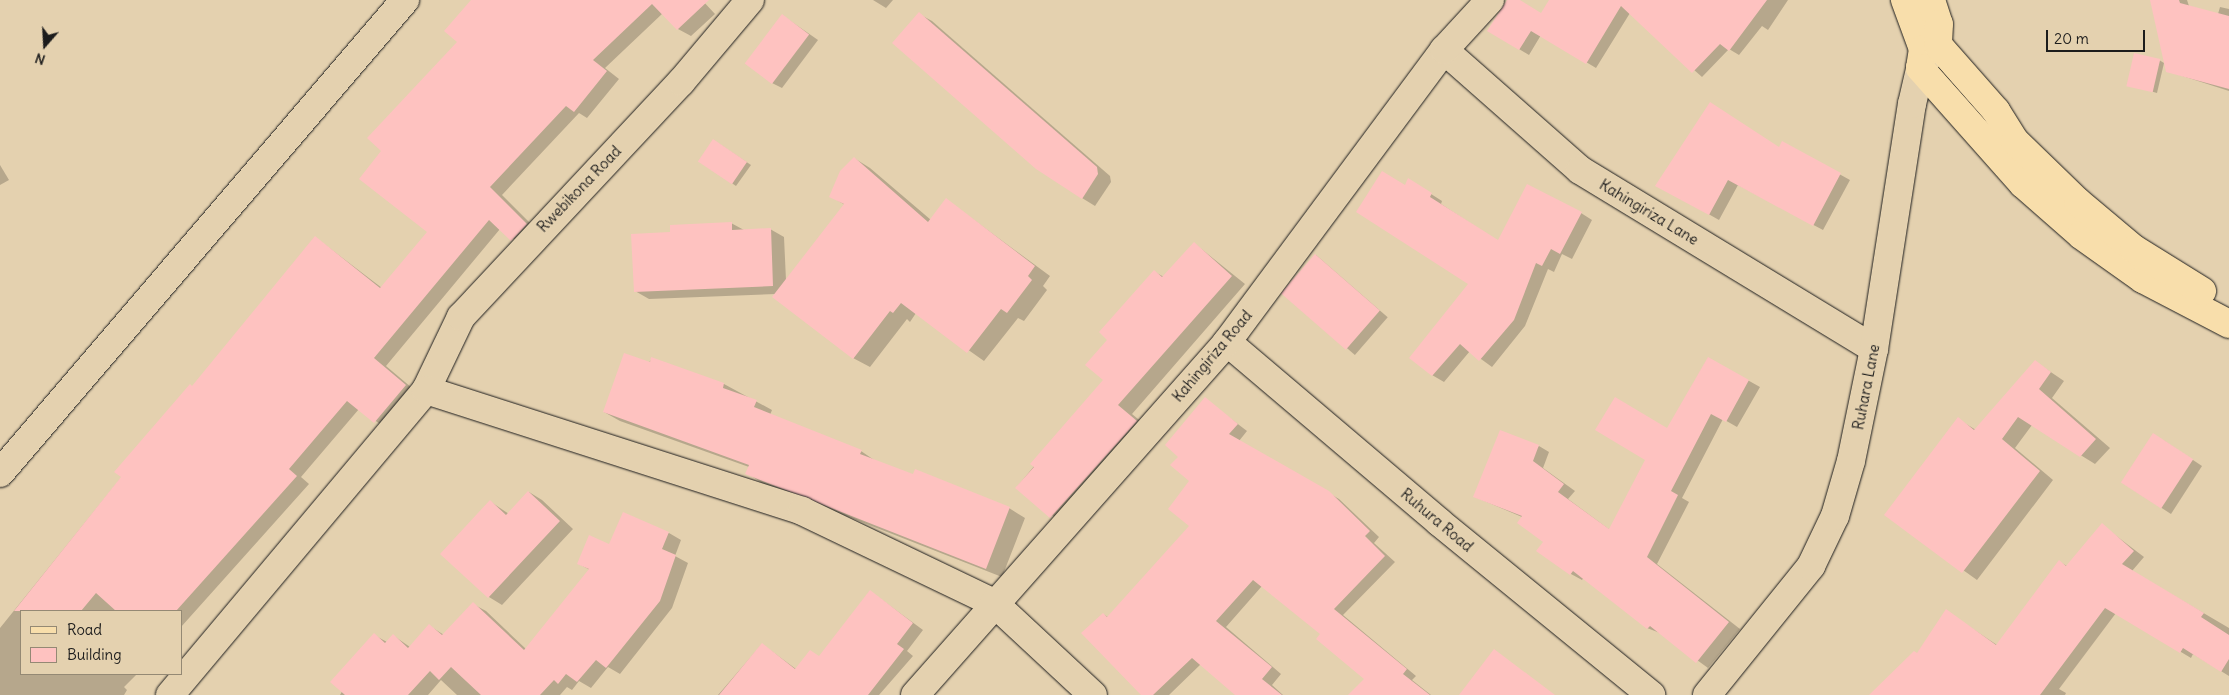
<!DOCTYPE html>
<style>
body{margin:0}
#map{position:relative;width:2229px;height:695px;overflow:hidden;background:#e4d1af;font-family:Delius,sans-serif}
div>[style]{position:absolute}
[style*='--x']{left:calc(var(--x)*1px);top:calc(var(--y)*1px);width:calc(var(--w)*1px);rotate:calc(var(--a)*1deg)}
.shadow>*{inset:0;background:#0003;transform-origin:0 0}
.building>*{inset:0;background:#fec2c0;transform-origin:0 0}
.roads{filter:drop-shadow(0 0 1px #1c1c1c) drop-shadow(0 0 1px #1c1c1c)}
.street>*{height:28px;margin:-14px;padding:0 14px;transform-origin:14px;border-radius:14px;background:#e4d1af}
.primary>*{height:28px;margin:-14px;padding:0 14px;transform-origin:14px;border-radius:14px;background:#f8deab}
span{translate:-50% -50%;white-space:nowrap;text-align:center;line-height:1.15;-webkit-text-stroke:4.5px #e4d1af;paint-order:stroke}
.street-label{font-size:15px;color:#1c1c1c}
.legend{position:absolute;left:20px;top:610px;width:162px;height:65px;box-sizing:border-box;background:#e4d1af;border:1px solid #948974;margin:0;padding:6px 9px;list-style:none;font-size:15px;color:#1c1c1c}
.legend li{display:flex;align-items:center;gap:10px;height:25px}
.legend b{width:25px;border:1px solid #948974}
.north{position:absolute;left:20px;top:20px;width:50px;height:50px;-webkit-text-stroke:4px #e4d1af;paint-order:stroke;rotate:199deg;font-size:14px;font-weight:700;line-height:20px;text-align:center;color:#1c1c1c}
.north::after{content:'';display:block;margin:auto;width:18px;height:22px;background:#1c1c1c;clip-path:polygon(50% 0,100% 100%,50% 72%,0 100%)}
.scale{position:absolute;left:2046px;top:30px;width:99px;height:22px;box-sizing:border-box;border:2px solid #1c1c1c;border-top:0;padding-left:6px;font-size:15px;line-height:18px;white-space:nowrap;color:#1c1c1c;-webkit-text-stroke:4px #e4d1af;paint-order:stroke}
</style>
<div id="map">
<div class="shadow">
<i style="clip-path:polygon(472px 0,702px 0,715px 14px,691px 36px,678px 29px,663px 13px,605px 68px,619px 79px,587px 118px,579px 113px,502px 195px,539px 232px,525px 247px,500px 229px,386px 366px,418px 393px,387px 429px,359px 409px,301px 477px,309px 484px,181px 627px,181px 611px,21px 611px,21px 674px,137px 674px,124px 687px,127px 690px,124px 695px,0 695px,0 628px,315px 237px,382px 288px,429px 232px,383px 151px,459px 42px)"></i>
<i style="clip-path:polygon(873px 0,893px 0,886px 8px)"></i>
<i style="clip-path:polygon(1508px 0,1518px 0,1542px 15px,1551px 0,1788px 0,1768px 30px,1762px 26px,1739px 55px,1729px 49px,1702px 77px,1630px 13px,1596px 68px,1541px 35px,1529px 55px,1489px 31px)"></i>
<i style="clip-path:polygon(2151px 0,2187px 0,2189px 6px,2218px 14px,2220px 7px,2229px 9px,2229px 91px,2167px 71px)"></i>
<i style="clip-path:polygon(919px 14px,932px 21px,1110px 176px,1111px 182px,1095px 206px,1082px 198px)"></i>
<i style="clip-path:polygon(782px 15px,818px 40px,782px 88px,772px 83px)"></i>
<i style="clip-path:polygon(2159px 60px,2164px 63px,2157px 93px,2129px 85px)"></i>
<i style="clip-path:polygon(718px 143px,751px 165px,736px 186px,699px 161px)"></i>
<i style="clip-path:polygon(1783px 143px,1850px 180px,1823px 230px,1738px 185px,1719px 220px,1657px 185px,1780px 148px)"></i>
<i style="clip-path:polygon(854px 158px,870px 168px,931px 220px,947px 200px,1050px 276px,1043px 286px,1047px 290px,1024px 321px,1018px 318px,984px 361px,916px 313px,910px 322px,907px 319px,870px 367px,853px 358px,776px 294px,649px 299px,635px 291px,671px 234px,731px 223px,744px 230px,770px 229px,784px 237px,786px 280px,845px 205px,830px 196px)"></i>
<i style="clip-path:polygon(0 165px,9px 180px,0 185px)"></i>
<i style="clip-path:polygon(1405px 186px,1420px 187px,1442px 201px,1441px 204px,1499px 242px,1581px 213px,1592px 220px,1572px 259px,1562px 254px,1554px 272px,1548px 269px,1525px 326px,1492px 367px,1470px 351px,1444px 382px,1432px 375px,1470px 283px)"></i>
<i style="clip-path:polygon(1194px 243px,1245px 284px,1132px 414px,1150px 429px,1065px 525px,1016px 488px,1105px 380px,1109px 340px,1155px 272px,1164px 277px)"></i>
<i style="left:1316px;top:255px;width:95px;height:50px;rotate:41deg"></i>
<i style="clip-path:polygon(1708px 358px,1760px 387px,1737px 427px,1723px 419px,1682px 498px,1689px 502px,1657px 564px,1740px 629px,1708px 668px,1660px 633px,1647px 628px,1584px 577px,1582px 580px,1571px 574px,1522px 517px,1475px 497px,1539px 446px,1549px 452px,1543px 468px,1575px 491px,1568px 499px,1610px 530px)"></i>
<i style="clip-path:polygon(652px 359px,724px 384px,772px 410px,770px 415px,861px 451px,877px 462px,1009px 508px,1025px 518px,1002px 577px,762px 483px,747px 473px,749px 467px,620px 421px,604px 412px)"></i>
<i style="clip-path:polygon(2036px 362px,2064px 381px,2052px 398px,2110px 448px,2095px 464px,2032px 425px,2015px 448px,2053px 480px,1977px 580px,1886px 515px,1958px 419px,1976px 430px)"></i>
<i style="clip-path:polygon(1205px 399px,1247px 431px,1239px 441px,1339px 499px,1379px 537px,1374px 543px,1395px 562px,1343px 615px,1416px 676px,1412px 680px,1431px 695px,1350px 695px,1366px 679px,1322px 634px,1262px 586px,1226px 627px,1281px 674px,1272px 685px,1283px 695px,1237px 695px,1201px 664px,1169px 695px,1143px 695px,1103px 614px,1108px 617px,1191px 526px,1191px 481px,1180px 456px)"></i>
<i style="clip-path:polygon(2163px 440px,2202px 466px,2171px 514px,2123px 483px)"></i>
<i style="clip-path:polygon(529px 492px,542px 500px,573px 529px,502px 605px,489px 597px,491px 502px,509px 514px)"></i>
<i style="clip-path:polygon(2102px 525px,2144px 557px,2132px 571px,2229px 628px,2229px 676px,2193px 654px,2191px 658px,2116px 613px,2059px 689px,2066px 693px,2065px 695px,1871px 695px,1917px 654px,1946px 611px,1997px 645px,2060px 562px,2067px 566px)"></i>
<i style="clip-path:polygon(669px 533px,681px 540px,675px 556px,688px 563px,672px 608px,620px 674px,608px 667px,591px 688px,579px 681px,572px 690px,567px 687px,560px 695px,457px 695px,441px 680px,428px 695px,340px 695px,374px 635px,387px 642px,394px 636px,410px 647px,430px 626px,444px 635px,473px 604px,486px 611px,526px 649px,590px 570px,579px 564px,610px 545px)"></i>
<i style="clip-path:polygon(870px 591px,923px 630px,907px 651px,913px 656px,879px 695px,718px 695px,762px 644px,796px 669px,820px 657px)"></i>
</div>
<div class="building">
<i style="clip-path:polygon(471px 0,709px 0,677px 30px,652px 4px,593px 60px,607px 71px,574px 112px,566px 106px,490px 187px,527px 224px,511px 241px,489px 220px,374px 358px,406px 385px,374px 423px,347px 401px,289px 469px,297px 476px,176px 611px,116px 611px,96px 593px,81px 611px,14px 611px,121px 477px,114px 472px,190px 384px,192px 386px,315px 236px,380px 288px,427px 232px,359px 179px,381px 151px,367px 138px,457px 42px,444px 31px)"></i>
<i style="clip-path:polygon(1507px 0,1520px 0,1541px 13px,1549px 0,1767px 0,1729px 51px,1720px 44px,1692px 73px,1621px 6px,1586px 64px,1531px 31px,1519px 50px,1487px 31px)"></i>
<i style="clip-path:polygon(2150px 0,2179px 0,2180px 3px,2229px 16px,2229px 89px,2166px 72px)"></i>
<i style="clip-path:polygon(919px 12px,1097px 167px,1098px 174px,1082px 199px,1036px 169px,892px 43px)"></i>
<i style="left:782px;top:14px;width:34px;height:62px;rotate:37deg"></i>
<i style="left:2134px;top:53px;width:27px;height:34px;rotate:13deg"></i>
<i style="clip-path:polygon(1710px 102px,1779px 147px,1782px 141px,1841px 173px,1813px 226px,1728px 180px,1709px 215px,1655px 186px)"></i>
<i style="left:713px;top:139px;width:41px;height:27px;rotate:34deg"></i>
<i style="clip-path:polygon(854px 157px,928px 222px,946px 198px,1035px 266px,1028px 276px,1032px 280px,1007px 313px,1001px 309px,967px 353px,901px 303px,893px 313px,890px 311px,853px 359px,772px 297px,844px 204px,829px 197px,840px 171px)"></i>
<i style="clip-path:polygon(1382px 171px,1405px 185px,1408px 178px,1432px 193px,1430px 197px,1498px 240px,1527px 184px,1582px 212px,1560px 254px,1551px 249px,1542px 266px,1536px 263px,1514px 320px,1479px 361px,1460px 344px,1432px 376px,1409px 358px,1468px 284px,1356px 212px)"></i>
<i style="clip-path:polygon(732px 222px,732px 230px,771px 228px,773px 286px,634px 292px,631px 234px,670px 232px,670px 225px)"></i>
<i style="clip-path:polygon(1194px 242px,1232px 276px,1118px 405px,1137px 421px,1050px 518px,1015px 488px,1034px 467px,1030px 464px,1103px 380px,1085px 365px,1107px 340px,1099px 332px,1154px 270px,1162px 277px)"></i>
<i style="left:1315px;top:254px;width:86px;height:52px;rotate:41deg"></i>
<i style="clip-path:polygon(624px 353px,650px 362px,651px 357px,724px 383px,723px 388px,757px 400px,754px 407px,862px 450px,860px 454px,913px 474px,915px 469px,1010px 507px,986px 569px,745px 474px,749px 465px,603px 412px)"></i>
<i style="clip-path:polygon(1708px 357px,1749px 380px,1726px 422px,1711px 414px,1671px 491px,1678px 495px,1647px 557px,1729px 622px,1696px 663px,1650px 626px,1647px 629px,1573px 571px,1570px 575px,1536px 551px,1543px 542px,1517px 523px,1522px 516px,1473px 497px,1500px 430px,1539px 445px,1533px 461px,1564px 484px,1558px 492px,1609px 529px,1645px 460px,1595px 430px,1615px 397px,1667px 428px)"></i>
<i style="clip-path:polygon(2035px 360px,2051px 372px,2039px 389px,2096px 439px,2080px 457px,2018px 417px,2002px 439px,2040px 471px,1962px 573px,1884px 515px,1958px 417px,1974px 430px)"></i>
<i style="clip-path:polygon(1205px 397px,1238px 424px,1229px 434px,1329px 491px,1370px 531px,1365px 536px,1385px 556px,1334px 609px,1407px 669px,1403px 674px,1430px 695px,1348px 695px,1364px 679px,1316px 639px,1320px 634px,1253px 580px,1216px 621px,1272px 667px,1262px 679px,1282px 695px,1235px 695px,1192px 658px,1153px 695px,1141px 695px,1081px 633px,1103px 613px,1107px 617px,1189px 526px,1168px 509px,1189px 481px,1170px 465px,1178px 457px,1165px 445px)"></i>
<i style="left:2153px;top:433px;width:48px;height:59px;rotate:33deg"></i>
<i style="clip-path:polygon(528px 491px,560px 521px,488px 598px,440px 554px,490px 500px,506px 515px)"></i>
<i style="clip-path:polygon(623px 512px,669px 532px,662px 549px,676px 555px,660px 601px,606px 668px,596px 660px,577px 682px,566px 674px,558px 684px,554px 680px,540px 695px,481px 695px,451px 667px,439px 680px,430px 671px,408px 695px,345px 695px,330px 682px,374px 633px,385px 643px,393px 634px,408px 648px,429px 624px,442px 635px,473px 602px,524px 650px,589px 569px,577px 564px,589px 535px,609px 544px)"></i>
<i style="clip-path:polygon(2102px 523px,2134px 551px,2122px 564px,2204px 613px,2201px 617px,2229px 635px,2229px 659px,2221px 672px,2183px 648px,2180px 653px,2105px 608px,2040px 695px,1869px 695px,1914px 651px,1917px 653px,1946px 609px,1996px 645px,2059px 560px,2066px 566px)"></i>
<i style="clip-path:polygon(870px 590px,913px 623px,897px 644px,904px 649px,868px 695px,719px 695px,762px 643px,795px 669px,810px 650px,819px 656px)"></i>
<i style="clip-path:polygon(1494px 649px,1555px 695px,1459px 695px)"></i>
</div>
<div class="roads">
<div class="street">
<i style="--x:1444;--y:50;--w:181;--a:41.4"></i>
<i style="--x:1580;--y:170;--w:344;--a:31.3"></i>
<i style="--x:1227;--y:342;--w:278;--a:40.3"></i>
<i style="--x:1439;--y:522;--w:274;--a:39.2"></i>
<i style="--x:426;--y:390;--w:81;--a:-64.4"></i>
<i style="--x:461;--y:317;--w:322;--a:-46.9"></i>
<i style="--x:681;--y:82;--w:107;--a:-49.9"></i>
<i style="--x:0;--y:473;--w:623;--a:-49.43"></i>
<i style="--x:170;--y:695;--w:398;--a:-50"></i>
<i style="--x:426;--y:390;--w:395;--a:17.8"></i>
<i style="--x:802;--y:511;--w:213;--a:25.6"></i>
<i style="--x:994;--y:603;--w:135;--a:42.9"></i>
<i style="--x:915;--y:695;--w:471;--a:-48.5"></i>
<i style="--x:1227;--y:342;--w:364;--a:-53.4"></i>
<i style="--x:1444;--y:50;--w:68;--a:-47.4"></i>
<i style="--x:1707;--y:695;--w:166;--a:-51.1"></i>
<i style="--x:1811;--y:566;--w:55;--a:-64.4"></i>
<i style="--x:1835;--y:516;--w:57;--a:-73.8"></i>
<i style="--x:1851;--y:461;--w:114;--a:-78.4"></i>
<i style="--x:1874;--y:349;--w:248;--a:-81.2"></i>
<i style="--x:1912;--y:104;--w:37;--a:-77"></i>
<i style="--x:1920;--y:68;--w:20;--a:-53"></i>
</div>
<div class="primary">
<i style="--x:1905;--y:0;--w:52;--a:69.8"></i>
<i style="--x:1923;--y:49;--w:19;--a:99"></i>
<i style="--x:1920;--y:68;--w:155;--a:48.4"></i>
<i style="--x:2023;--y:184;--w:77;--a:41.3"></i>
<i style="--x:2081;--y:235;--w:76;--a:35.4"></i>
<i style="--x:2143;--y:279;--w:97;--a:27.6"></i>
<i style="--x:1931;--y:0;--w:25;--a:72"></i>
<i style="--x:1939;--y:24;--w:21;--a:93"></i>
<i style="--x:1938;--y:45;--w:88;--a:48.7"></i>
<i style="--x:1996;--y:111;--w:36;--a:58"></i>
<i style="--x:2015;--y:141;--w:88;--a:44.1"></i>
<i style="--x:2078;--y:202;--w:73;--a:40"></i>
<i style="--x:2134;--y:249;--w:80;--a:31.7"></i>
</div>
</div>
<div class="street-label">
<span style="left:579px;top:189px;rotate:-46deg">Rwebikona Road</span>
<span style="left:1649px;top:212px;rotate:31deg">Kahingiriza Lane</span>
<span style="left:1212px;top:356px;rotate:-50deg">Kahingiriza Road</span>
<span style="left:1866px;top:387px;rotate:-79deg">Ruhara Lane</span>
<span style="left:1437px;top:520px;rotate:40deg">Ruhura Road</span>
</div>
<ul class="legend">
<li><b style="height:6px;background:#f8deab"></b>Road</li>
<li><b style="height:14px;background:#fec2c0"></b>Building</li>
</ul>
<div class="north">N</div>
<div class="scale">20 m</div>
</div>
